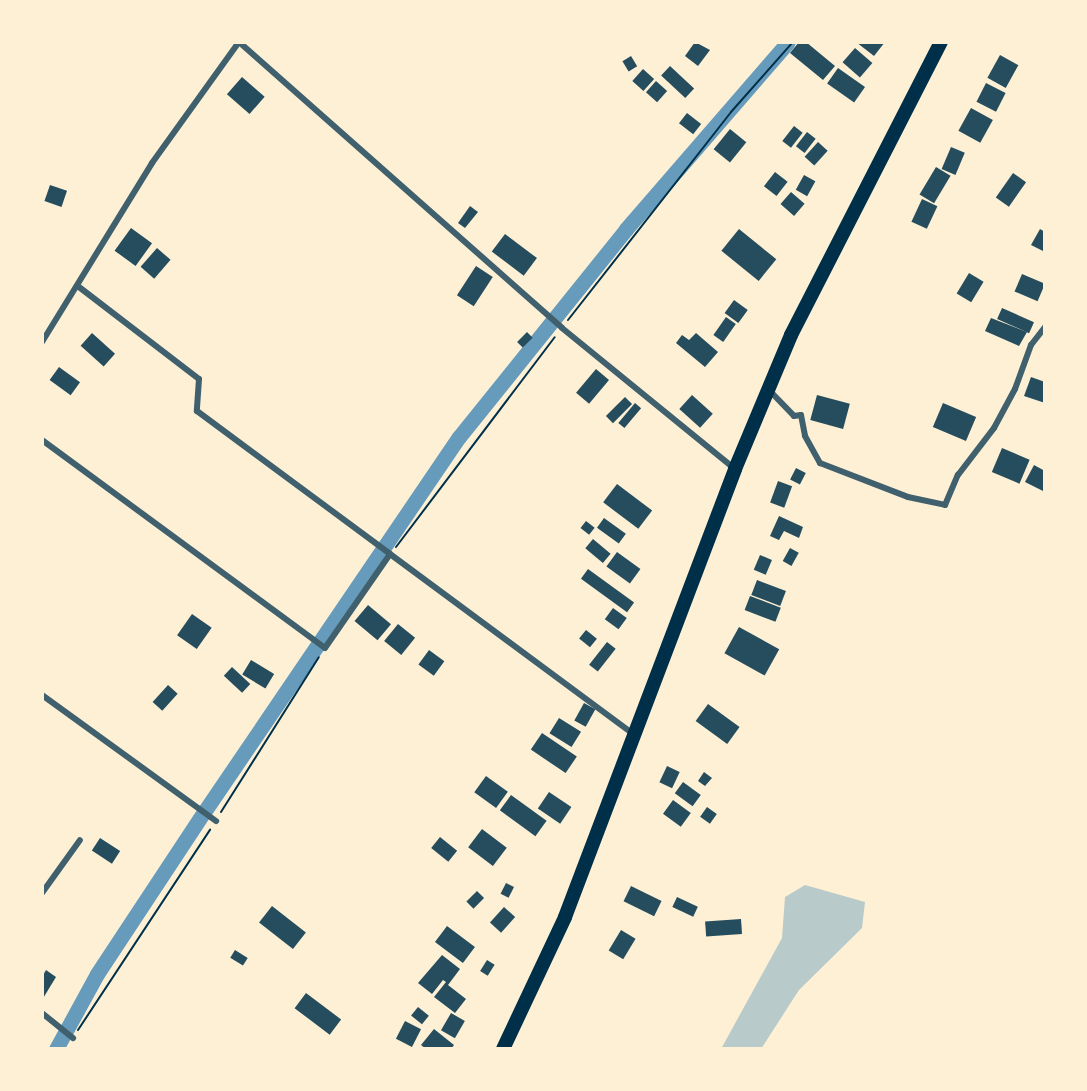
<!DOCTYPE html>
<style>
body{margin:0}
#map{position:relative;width:1087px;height:1091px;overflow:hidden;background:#fdf0d5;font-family:"PT Sans",sans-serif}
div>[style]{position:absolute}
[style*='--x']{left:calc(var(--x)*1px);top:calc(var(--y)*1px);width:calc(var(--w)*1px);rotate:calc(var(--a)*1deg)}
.green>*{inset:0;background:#b9caca}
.canal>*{height:15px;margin:-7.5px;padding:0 7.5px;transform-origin:7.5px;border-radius:7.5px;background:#669bbc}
.building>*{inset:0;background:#264d5e;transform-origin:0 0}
.path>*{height:2px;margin:-1px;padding:0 1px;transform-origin:1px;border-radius:1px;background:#003049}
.minor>*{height:6px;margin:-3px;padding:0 3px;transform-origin:3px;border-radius:3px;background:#3f606c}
.trunk>*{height:14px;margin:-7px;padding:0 7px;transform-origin:7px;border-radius:7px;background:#003049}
span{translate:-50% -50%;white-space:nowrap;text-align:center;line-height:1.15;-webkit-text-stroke:4.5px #fdf0d5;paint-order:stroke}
.frame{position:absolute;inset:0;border:44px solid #fdf0d5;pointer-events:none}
</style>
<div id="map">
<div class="green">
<i style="clip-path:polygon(805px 885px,865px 902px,862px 928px,799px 990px,761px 1049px,721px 1049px,782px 938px,785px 897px)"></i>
</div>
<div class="canal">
<i style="--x:56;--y:1049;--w:85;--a:-61.3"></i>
<i style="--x:97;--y:974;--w:194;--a:-56.6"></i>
<i style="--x:204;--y:812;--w:453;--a:-55.8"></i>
<i style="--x:459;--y:437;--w:267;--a:-51.2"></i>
<i style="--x:626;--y:229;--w:247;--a:-49.1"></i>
</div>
<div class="building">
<i style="clip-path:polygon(695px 42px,710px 50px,698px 66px,685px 56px)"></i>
<i style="clip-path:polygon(799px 42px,806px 42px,835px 66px,823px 80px,790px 53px)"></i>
<i style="clip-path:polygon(856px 42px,885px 42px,874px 56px)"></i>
<i style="left:855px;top:48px;width:23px;height:19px;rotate:41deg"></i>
<i style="left:1000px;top:55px;width:21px;height:26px;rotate:29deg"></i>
<i style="left:631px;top:56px;width:12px;height:10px;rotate:59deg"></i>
<i style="left:670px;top:66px;width:33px;height:13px;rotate:43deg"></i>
<i style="left:838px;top:68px;width:33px;height:19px;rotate:35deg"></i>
<i style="left:643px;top:69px;width:15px;height:16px;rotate:42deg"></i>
<i style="left:242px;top:77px;width:30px;height:23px;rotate:41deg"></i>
<i style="left:656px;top:81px;width:15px;height:15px;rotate:42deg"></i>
<i style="left:986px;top:83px;width:22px;height:21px;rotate:27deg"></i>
<i style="left:971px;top:108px;width:25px;height:26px;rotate:29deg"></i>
<i style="left:687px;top:113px;width:18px;height:13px;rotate:38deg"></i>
<i style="left:794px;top:126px;width:11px;height:19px;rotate:38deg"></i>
<i style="left:730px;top:129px;width:21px;height:26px;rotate:39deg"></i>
<i style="left:807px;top:132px;width:11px;height:18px;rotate:38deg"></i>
<i style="left:818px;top:142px;width:13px;height:20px;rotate:42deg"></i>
<i style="left:951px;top:147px;width:15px;height:24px;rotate:23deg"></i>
<i style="left:936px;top:167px;width:17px;height:32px;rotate:31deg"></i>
<i style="left:775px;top:172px;width:16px;height:18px;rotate:38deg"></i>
<i style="left:1013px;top:173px;width:16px;height:30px;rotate:35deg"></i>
<i style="left:804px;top:175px;width:13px;height:17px;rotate:29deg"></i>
<i style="left:50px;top:185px;width:18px;height:17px;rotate:19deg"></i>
<i style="left:791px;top:192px;width:18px;height:16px;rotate:41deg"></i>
<i style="left:922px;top:199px;width:17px;height:25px;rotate:25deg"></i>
<i style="clip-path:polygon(470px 206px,478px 212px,465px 228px,458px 223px)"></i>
<i style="left:131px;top:228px;width:26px;height:28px;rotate:36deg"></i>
<i style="left:739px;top:229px;width:48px;height:28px;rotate:39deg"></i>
<i style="clip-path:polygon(1040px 229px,1045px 232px,1045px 252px,1031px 245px)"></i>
<i style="left:505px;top:234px;width:40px;height:22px;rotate:37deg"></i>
<i style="left:157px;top:248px;width:18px;height:25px;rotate:41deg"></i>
<i style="left:476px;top:266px;width:20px;height:35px;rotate:33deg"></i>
<i style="left:969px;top:273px;width:17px;height:24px;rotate:31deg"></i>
<i style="left:1022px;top:274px;width:25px;height:19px;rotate:23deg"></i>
<i style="left:734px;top:300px;width:17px;height:16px;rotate:36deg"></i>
<i style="left:1002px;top:308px;width:35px;height:12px;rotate:24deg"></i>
<i style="left:726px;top:317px;width:12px;height:22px;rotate:35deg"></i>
<i style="clip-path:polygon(991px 318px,1027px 332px,1019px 346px,985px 331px)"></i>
<i style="left:527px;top:332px;width:8px;height:14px;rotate:45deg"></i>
<i style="left:92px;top:333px;width:31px;height:17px;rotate:42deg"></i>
<i style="clip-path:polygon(696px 333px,718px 352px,705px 367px,676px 343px,682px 335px,689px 340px)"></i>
<i style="left:59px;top:367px;width:26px;height:16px;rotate:36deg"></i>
<i style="left:596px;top:369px;width:17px;height:31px;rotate:40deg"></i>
<i style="clip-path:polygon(1031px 377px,1045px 382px,1045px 403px,1024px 396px)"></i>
<i style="left:692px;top:395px;width:28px;height:19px;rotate:42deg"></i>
<i style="left:817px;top:395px;width:34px;height:26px;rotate:15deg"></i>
<i style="left:625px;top:397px;width:10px;height:27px;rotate:45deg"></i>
<i style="left:635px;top:403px;width:8px;height:26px;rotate:40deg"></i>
<i style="left:943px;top:403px;width:36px;height:26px;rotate:23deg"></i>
<i style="left:1002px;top:448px;width:30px;height:26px;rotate:23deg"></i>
<i style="clip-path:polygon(1034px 465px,1045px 471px,1045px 492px,1025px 482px)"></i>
<i style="left:796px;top:468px;width:11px;height:13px;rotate:27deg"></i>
<i style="left:778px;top:481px;width:15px;height:23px;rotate:20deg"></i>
<i style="left:617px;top:484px;width:44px;height:23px;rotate:37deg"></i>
<i style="clip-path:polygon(779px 516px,803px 527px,799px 538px,784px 531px,779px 540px,770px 536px)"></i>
<i style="left:604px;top:518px;width:27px;height:12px;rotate:36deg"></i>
<i style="left:586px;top:521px;width:11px;height:9px;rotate:38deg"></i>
<i style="left:593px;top:539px;width:23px;height:12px;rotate:40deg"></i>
<i style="left:790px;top:548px;width:10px;height:15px;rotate:29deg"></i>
<i style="left:617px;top:552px;width:29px;height:18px;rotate:36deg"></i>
<i style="left:760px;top:555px;width:13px;height:16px;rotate:23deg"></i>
<i style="left:588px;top:569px;width:57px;height:12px;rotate:36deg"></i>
<i style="left:757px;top:580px;width:31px;height:16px;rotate:21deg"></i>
<i style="left:750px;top:596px;width:33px;height:15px;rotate:21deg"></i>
<i style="left:368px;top:605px;width:30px;height:21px;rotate:40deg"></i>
<i style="left:613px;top:608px;width:17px;height:14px;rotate:36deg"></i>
<i style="left:192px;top:614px;width:24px;height:26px;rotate:35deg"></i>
<i style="left:398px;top:624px;width:22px;height:22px;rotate:39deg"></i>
<i style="left:739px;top:627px;width:46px;height:30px;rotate:29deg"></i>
<i style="left:586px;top:630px;width:14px;height:11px;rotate:39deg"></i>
<i style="left:607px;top:642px;width:11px;height:29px;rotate:38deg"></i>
<i style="left:429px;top:650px;width:19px;height:18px;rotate:36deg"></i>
<i style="left:251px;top:660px;width:27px;height:17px;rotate:31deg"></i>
<i style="left:232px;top:667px;width:25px;height:12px;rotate:43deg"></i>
<i style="left:168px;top:685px;width:13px;height:23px;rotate:42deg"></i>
<i style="left:584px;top:703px;width:13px;height:20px;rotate:29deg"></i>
<i style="left:708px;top:704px;width:39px;height:21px;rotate:36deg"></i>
<i style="left:559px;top:718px;width:26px;height:18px;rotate:32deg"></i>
<i style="left:542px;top:733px;width:42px;height:20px;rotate:34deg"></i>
<i style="left:667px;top:766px;width:14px;height:18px;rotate:25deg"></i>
<i style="clip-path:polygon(704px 772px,712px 778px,705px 786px,698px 781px)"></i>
<i style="left:486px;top:776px;width:27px;height:20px;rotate:36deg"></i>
<i style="left:683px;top:782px;width:22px;height:14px;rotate:36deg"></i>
<i style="left:549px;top:792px;width:27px;height:20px;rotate:34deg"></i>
<i style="left:511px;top:795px;width:44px;height:19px;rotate:36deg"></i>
<i style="left:673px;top:800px;width:22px;height:17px;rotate:36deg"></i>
<i style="left:707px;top:807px;width:12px;height:12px;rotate:35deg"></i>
<i style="left:482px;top:829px;width:31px;height:23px;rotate:37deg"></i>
<i style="left:440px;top:837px;width:22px;height:14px;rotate:39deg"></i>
<i style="left:100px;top:838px;width:24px;height:15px;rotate:33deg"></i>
<i style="left:506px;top:883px;width:9px;height:12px;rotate:27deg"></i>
<i style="left:631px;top:886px;width:34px;height:17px;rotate:26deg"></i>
<i style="left:477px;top:891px;width:10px;height:15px;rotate:45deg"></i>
<i style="left:677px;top:897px;width:23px;height:11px;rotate:25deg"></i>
<i style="left:272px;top:906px;width:43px;height:21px;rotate:38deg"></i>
<i style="left:504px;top:907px;width:15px;height:21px;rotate:42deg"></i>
<i style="left:741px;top:919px;width:15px;height:36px;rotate:86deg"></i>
<i style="left:447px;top:926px;width:35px;height:20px;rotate:37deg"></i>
<i style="left:621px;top:930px;width:17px;height:24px;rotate:31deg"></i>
<i style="left:235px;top:950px;width:15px;height:9px;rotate:32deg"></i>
<i style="clip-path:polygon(442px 955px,460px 969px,448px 985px,466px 999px,455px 1013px,434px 997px,446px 982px,443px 980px,432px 994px,418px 983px)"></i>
<i style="left:487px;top:960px;width:9px;height:13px;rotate:32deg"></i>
<i style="clip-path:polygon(46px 970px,56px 977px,42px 1000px,42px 977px)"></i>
<i style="left:306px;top:993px;width:44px;height:19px;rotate:37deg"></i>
<i style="left:418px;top:1007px;width:14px;height:11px;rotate:39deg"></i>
<i style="left:451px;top:1013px;width:16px;height:20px;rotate:30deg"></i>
<i style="left:405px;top:1021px;width:18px;height:20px;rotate:27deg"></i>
<i style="clip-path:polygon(434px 1029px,454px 1045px,451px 1049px,426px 1049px,421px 1045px)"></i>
</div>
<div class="path">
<i style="--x:568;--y:320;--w:264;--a:-51.9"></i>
<i style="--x:731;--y:112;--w:94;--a:-48.5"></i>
<i style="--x:396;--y:547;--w:263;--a:-52.9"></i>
<i style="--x:221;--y:812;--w:183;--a:-57.7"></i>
<i style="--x:78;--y:1030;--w:240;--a:-56.6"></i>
</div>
<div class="minor">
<i style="--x:239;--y:42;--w:431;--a:41.5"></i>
<i style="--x:562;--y:328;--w:223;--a:39.2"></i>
<i style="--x:79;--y:287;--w:151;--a:37.5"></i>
<i style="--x:199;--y:379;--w:32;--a:94"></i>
<i style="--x:197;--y:411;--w:240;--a:36.5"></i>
<i style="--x:42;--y:342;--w:210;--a:-58.4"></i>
<i style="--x:152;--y:163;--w:149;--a:-54.3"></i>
<i style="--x:769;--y:390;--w:36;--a:46"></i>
<i style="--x:794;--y:416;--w:7;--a:-8"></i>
<i style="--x:801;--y:415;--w:21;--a:79"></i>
<i style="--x:805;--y:436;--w:31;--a:61"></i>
<i style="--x:820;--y:463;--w:94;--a:21.1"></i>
<i style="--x:908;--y:497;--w:38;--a:12"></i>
<i style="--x:945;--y:505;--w:33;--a:-67"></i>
<i style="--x:958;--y:475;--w:59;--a:-52.5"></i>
<i style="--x:994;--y:428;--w:44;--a:-61.7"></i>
<i style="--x:1015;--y:389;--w:47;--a:-70"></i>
<i style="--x:1031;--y:345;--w:23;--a:-52"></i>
<i style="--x:42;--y:440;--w:351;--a:36.3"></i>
<i style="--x:325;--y:648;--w:114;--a:-55.3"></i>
<i style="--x:390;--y:554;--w:302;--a:36.5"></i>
<i style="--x:42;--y:695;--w:215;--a:35.9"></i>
<i style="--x:42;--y:893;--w:65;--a:-54.4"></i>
<i style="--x:42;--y:1013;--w:40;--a:39"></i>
</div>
<div class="trunk">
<i style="--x:503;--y:1049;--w:146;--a:-64.8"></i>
<i style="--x:565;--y:917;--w:479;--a:-69.2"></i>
<i style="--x:735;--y:469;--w:145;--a:-67.3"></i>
<i style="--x:791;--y:335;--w:329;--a:-62.9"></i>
</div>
<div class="frame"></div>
</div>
